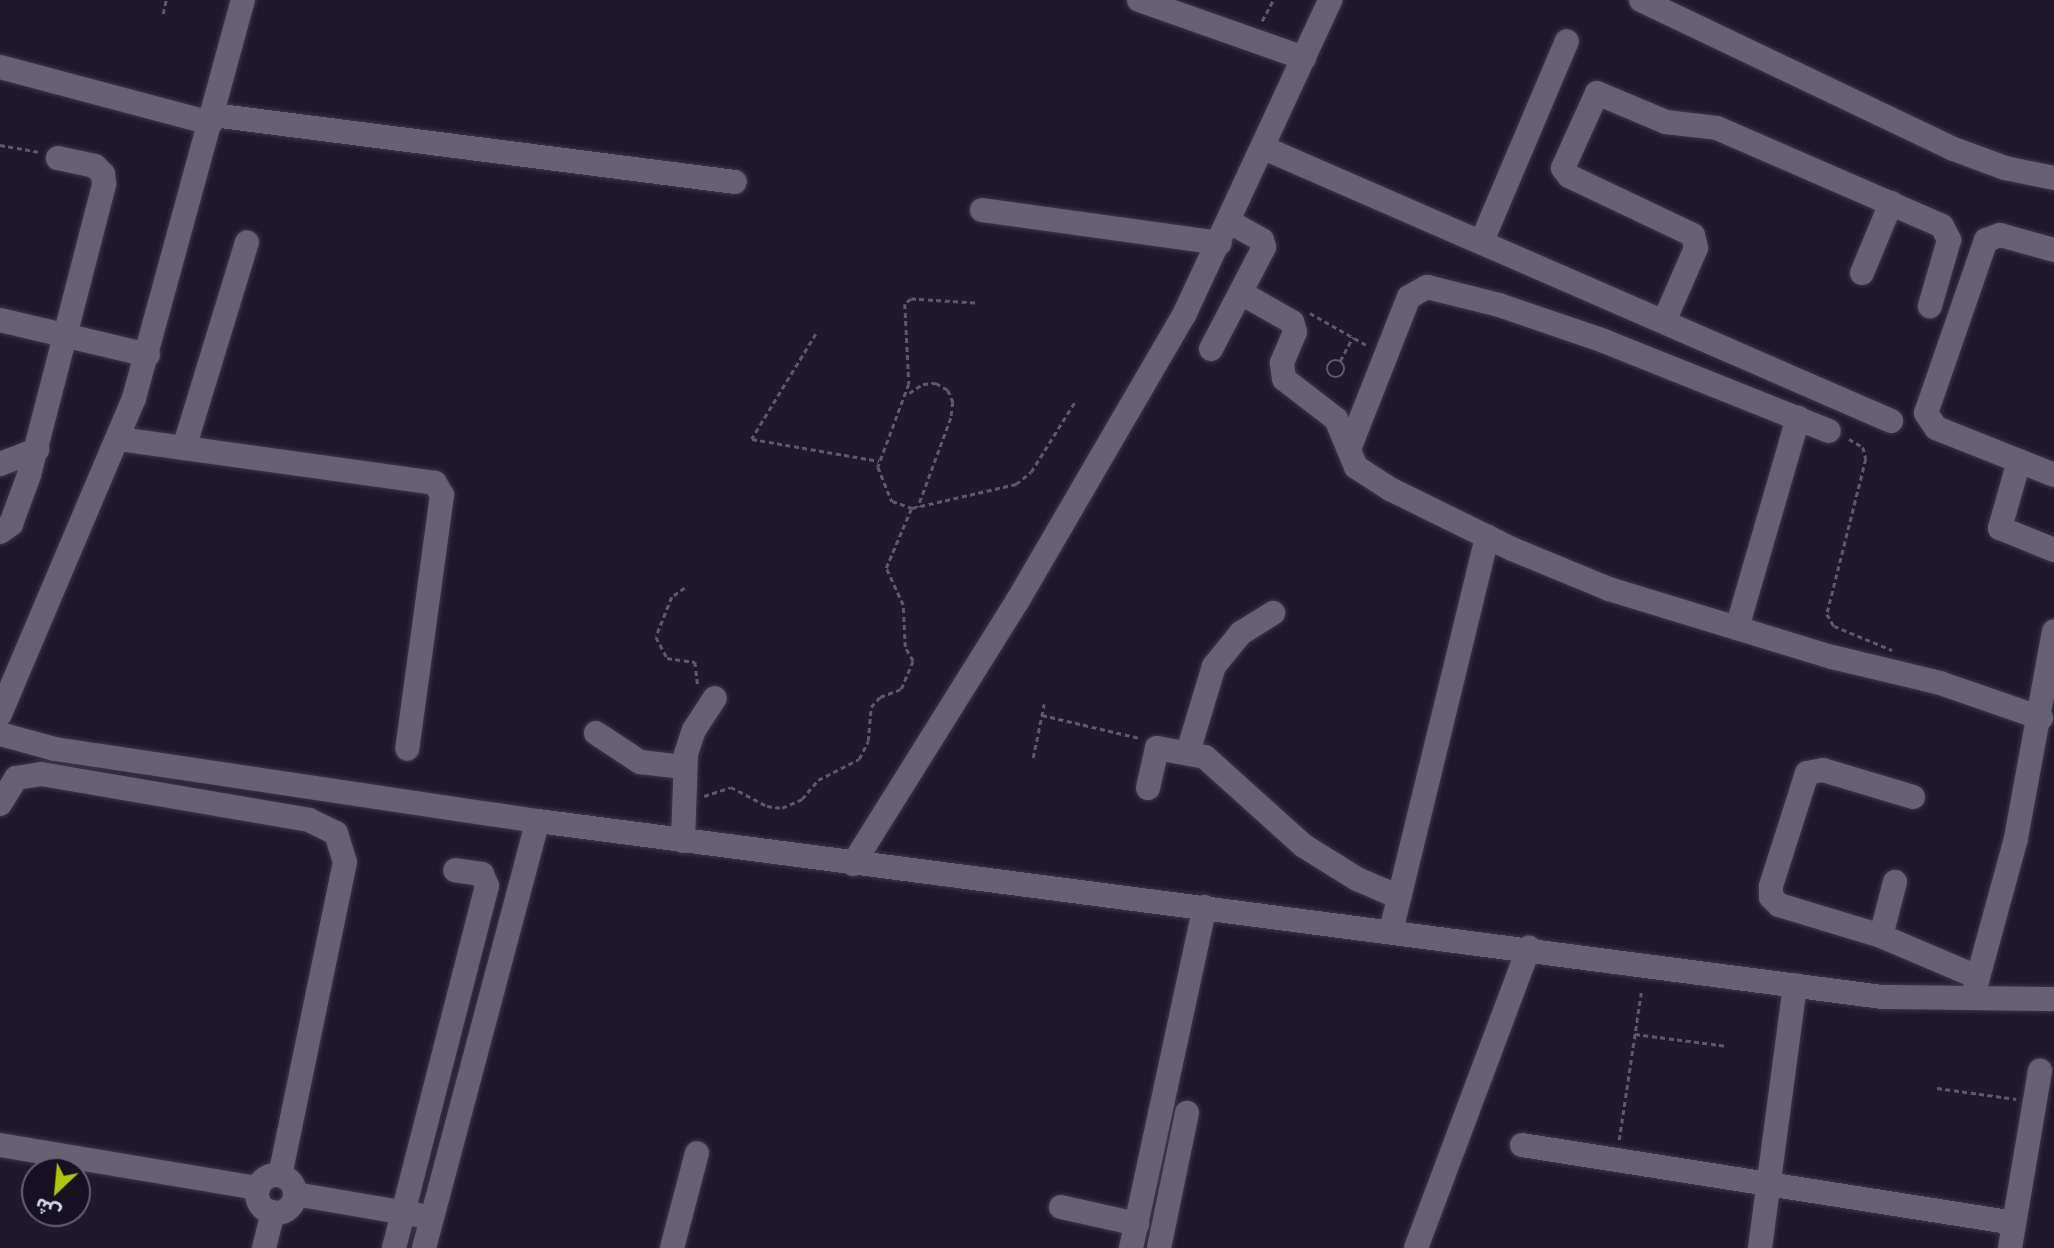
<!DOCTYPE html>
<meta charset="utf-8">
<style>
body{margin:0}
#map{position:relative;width:2054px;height:1248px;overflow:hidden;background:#1f1a2b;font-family:"PT Sans","Noto Sans Arabic",sans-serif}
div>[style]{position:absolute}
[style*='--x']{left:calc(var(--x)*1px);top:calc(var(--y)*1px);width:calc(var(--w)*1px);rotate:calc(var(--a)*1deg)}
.path>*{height:2.5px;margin-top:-1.25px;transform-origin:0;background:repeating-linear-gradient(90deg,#5d5968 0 5px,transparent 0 8.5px)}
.path>.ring{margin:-1.25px;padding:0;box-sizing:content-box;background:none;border:2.5px solid #5d5968;border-radius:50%}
.roads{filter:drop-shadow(0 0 2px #3b3745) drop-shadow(0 0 2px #3b3745)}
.minor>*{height:24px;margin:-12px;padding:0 12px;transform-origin:12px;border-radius:12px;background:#676176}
.minor>.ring{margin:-12px;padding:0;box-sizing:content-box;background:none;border:24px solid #676176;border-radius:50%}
span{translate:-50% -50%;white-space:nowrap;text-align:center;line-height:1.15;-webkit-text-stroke:7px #161121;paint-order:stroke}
.north{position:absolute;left:21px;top:1157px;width:70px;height:70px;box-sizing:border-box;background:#161121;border:2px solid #64606e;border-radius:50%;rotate:206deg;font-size:19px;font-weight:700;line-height:28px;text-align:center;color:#d9d7e2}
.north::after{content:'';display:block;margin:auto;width:24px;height:32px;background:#b0c502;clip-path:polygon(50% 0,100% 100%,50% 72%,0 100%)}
</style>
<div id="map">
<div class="path">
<i style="--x:163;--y:14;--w:14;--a:-78"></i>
<i style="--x:1262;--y:21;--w:24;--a:-62"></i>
<i style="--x:0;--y:145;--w:39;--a:10"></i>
<i style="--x:975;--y:303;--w:64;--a:-176.4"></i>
<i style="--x:911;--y:299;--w:8;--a:140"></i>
<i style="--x:905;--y:304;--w:80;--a:87.1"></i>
<i style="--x:909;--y:384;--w:89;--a:110.5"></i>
<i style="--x:878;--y:467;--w:37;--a:68"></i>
<i style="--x:892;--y:501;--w:21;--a:19"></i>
<i style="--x:912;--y:508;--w:107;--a:-13"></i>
<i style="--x:1016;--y:484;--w:19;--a:-39"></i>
<i style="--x:1031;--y:472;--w:85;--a:-58"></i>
<i style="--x:1310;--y:313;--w:67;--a:29.6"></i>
<i style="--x:816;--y:334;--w:123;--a:121.4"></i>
<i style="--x:752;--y:439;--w:129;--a:9.8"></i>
<i class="ring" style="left:1327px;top:360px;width:15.5px;height:15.5px"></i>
<i style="--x:1340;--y:361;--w:27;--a:-62"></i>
<i style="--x:909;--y:393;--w:17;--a:-33"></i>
<i style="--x:923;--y:384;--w:13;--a:-4"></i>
<i style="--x:936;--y:383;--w:14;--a:30"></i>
<i style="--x:948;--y:390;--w:13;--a:67"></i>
<i style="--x:953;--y:402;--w:16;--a:97"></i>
<i style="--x:951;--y:418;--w:95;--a:110.3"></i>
<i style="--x:1849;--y:439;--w:16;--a:30"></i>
<i style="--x:1863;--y:447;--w:12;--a:76"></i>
<i style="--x:1866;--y:459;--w:160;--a:104.1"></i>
<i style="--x:1827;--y:614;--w:14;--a:60"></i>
<i style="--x:1834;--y:626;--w:63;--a:22.5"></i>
<i style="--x:685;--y:588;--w:16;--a:145"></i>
<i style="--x:672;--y:597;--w:43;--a:111.8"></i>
<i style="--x:656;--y:637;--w:24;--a:62"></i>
<i style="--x:667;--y:658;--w:28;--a:8"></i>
<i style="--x:695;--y:662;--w:23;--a:83"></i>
<i style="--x:1042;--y:715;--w:100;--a:13.3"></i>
<i style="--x:1033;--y:758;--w:55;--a:-78.5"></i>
<i style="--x:704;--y:796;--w:28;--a:-18"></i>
<i style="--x:731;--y:787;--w:41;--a:27.8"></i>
<i style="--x:767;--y:806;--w:15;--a:8"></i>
<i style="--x:782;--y:808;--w:22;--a:-24"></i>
<i style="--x:802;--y:799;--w:25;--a:-50"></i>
<i style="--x:818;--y:780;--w:46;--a:-27.1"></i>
<i style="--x:859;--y:759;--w:20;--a:-63"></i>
<i style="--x:868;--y:741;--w:34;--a:-85"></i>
<i style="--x:871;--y:707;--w:13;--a:-48"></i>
<i style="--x:880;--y:697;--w:22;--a:-21"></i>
<i style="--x:901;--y:689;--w:30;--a:-67"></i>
<i style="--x:913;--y:661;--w:16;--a:-120"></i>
<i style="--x:905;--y:647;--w:42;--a:-92.7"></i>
<i style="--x:903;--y:605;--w:41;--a:-114.7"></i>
<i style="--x:886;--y:568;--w:64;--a:-67"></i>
<i style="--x:1635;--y:1034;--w:93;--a:7.4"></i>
<i style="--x:1937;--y:1088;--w:80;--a:7.9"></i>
<i style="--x:1619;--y:1140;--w:149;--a:-81.5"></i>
</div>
<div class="roads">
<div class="minor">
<i style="--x:1139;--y:0;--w:175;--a:19.4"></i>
<i style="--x:1641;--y:0;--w:344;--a:25.5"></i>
<i style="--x:1951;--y:148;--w:58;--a:20.3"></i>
<i style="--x:2005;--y:168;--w:50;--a:11.5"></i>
<i style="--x:0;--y:67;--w:218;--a:14.9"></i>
<i style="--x:213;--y:115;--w:526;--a:7.31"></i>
<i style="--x:1264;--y:148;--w:684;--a:23.53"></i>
<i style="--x:982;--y:210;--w:240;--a:7.9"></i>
<i style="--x:1482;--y:241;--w:217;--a:-67"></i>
<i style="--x:2054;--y:250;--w:56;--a:-164.5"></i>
<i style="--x:2000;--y:235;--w:15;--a:160"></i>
<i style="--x:1986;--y:240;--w:183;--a:109.1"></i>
<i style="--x:1926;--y:413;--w:18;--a:56"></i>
<i style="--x:1936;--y:428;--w:127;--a:21.7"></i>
<i style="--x:1862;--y:273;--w:76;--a:-67.5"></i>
<i style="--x:1241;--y:293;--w:59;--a:29.6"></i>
<i style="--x:1292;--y:322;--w:10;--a:73"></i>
<i style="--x:1295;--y:332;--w:34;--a:113"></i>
<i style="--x:1282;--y:363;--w:16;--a:83"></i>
<i style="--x:1284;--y:379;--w:66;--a:37.6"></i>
<i style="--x:1336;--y:419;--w:52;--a:67.4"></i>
<i style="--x:1356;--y:467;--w:40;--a:32.9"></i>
<i style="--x:1390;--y:489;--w:136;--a:26.2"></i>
<i style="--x:1512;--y:549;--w:105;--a:22.4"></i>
<i style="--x:1609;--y:589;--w:233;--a:17"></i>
<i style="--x:1832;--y:657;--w:111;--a:13.5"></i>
<i style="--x:1940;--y:683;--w:107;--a:19.1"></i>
<i style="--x:1665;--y:319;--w:77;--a:-66.4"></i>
<i style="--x:1696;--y:248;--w:13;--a:-103"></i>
<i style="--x:1693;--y:235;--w:137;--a:-154.6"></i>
<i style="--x:1569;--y:176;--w:10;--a:-127"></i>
<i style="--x:1563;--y:168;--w:82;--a:-65.6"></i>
<i style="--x:1597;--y:93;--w:75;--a:22.8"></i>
<i style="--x:1666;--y:122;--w:51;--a:6.7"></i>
<i style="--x:1717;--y:128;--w:245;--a:23.5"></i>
<i style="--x:1942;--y:226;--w:16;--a:63"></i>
<i style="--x:1949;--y:240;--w:69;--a:106.1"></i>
<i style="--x:0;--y:320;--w:152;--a:13.3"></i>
<i style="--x:1211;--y:349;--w:115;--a:-62.5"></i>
<i style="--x:1264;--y:247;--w:7;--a:-106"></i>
<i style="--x:1262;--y:240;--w:37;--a:-151"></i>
<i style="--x:119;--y:439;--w:319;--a:7.9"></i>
<i style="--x:435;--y:483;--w:14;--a:60"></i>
<i style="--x:442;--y:495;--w:256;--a:97.8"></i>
<i style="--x:184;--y:448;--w:215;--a:-73"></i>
<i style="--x:1349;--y:449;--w:163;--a:-68.5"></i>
<i style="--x:1409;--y:297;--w:21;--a:-29"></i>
<i style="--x:1427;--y:287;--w:74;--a:14"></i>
<i style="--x:1499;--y:305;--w:111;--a:18.9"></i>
<i style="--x:1604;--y:341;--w:242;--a:21.8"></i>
<i style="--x:2019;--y:461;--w:70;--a:105.8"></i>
<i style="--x:2000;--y:528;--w:58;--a:22.2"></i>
<i style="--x:0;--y:464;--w:40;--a:-21"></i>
<i style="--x:0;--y:532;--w:14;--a:-36"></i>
<i style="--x:11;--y:524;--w:52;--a:-69.8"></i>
<i style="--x:29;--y:475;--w:301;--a:-75.5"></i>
<i style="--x:104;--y:184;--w:10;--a:-96"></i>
<i style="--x:103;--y:174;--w:11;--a:-135"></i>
<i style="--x:95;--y:166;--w:38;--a:-168"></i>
<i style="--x:1737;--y:628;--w:219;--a:-73.8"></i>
<i style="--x:0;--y:714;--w:343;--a:-67"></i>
<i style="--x:134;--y:398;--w:413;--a:-74.7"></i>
<i style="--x:596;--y:733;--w:53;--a:33.4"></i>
<i style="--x:640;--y:762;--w:44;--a:6.5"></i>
<i style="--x:0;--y:734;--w:57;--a:15.3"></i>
<i style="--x:55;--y:749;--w:488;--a:8.5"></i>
<i style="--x:538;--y:821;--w:1356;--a:7.46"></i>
<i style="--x:1883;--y:997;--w:171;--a:0.7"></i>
<i style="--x:1188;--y:752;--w:90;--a:-73.2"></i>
<i style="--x:1214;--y:666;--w:43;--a:-50.7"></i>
<i style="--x:1241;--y:633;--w:38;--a:-32"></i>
<i style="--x:1148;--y:788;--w:41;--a:-77.3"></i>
<i style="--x:1157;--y:748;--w:49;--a:10.6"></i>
<i style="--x:1205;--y:757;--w:133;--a:42"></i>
<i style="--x:1304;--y:846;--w:62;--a:31.9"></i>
<i style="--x:1357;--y:879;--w:46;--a:23.2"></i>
<i style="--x:1913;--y:797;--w:94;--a:-163.3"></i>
<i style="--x:1823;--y:770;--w:16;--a:169"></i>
<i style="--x:1807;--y:773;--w:119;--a:107.7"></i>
<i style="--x:1771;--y:886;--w:11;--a:90"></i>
<i style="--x:1771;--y:897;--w:11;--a:45"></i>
<i style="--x:1779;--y:905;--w:107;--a:16.9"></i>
<i style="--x:1881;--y:936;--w:104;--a:23.1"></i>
<i style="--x:0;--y:804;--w:31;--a:-58"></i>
<i style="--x:16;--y:778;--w:25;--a:-9"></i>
<i style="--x:41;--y:774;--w:272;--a:9.7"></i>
<i style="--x:309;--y:820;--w:30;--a:26"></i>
<i style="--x:336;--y:833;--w:30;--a:73"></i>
<i style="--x:345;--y:862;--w:320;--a:101.7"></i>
<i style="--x:683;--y:841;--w:87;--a:-88"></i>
<i style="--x:686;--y:754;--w:25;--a:-72"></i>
<i style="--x:694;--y:730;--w:38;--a:-57"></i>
<i style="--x:853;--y:864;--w:311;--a:-58"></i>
<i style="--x:1018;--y:600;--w:332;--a:-59.8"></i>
<i style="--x:1185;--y:313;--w:345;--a:-65.1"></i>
<i style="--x:1391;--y:931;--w:406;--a:-76.3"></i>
<i style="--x:1881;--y:936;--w:56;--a:-75.5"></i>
<i style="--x:1974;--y:992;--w:160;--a:-74.7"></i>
<i style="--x:2016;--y:838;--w:210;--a:-79.6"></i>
<i style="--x:0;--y:1145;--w:262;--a:9.5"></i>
<i style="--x:1522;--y:1145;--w:498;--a:9"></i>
<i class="ring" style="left:257px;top:1175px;width:14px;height:14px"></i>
<i style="--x:295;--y:1194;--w:125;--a:9.7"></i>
<i style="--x:1061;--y:1207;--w:78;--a:12.6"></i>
<i style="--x:264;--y:1248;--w:37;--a:-76"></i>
<i style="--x:394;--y:1248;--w:374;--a:-75.6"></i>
<i style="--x:487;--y:886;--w:13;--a:-113"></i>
<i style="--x:482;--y:874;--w:27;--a:-172"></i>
<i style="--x:424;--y:1248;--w:442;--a:-75.1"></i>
<i style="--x:672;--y:1248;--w:98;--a:-75.3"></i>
<i style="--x:1131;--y:1248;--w:349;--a:-77.8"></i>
<i style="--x:1159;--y:1248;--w:138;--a:-78.3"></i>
<i style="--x:1416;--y:1248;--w:321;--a:-69.4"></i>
<i style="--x:1760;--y:1248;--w:265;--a:-82.4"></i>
<i style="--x:2010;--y:1248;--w:180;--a:-80.4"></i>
</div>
</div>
<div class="north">ش</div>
</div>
